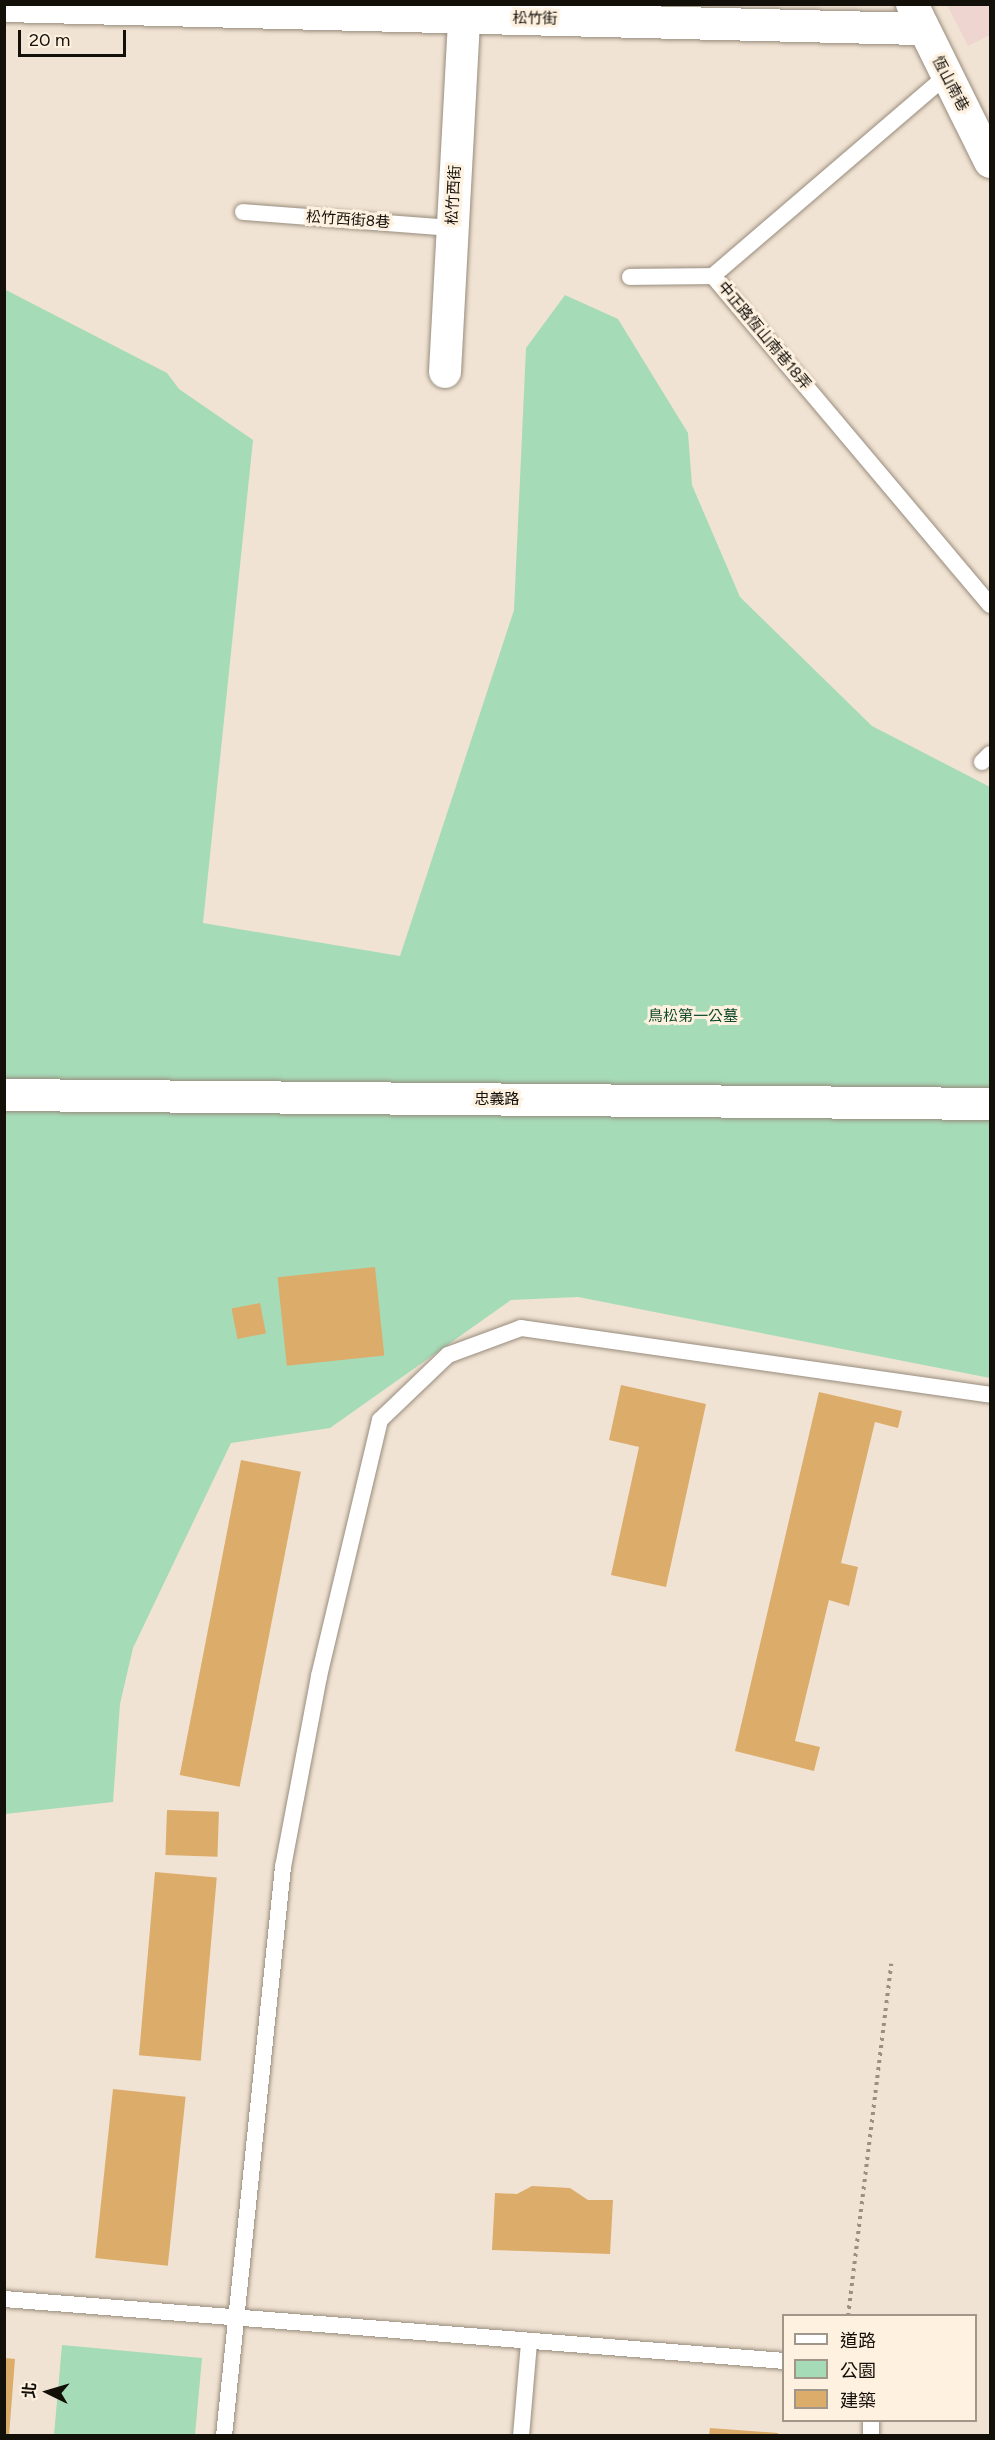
<!DOCTYPE html>
<meta charset="utf-8">
<style>
body{margin:0}
#map{position:relative;width:995px;height:2440px;overflow:hidden;background:#f1e3d3;font-family:Figtree,"Noto Sans TC",sans-serif}
div>[style]{position:absolute}
[style*='--x']{left:calc(var(--x)*1px);top:calc(var(--y)*1px);width:calc(var(--w)*1px);rotate:calc(var(--a)*1deg)}
.commercial>*{inset:0;background:#efd5cf}
.green>*{inset:0;background:#a6dbb8}
.building>*{inset:0;background:#dcac6b;transform-origin:0 0}
.path>*{height:4px;margin-top:-2px;transform-origin:0;background:repeating-linear-gradient(90deg,#998f83 0 3px,transparent 0 7.5px)}
.roads{filter:drop-shadow(0 0 2px #988c7d) drop-shadow(0 0 2px #988c7d)}
.lane>*{height:16px;margin:-8px;padding:0 8px;transform-origin:8px;border-radius:8px;background:#fff}
.street>*{height:32px;margin:-16px;padding:0 16px;transform-origin:16px;border-radius:16px;background:#fff}
span{translate:-50% -50%;white-space:nowrap;text-align:center;line-height:1.15;-webkit-text-stroke:6px #fef1e0;paint-order:stroke}
.street-label{font-size:15px;color:#130f09}
.park-label{font-size:15px;color:#0f492b}
.frame{position:absolute;inset:0;border:6px solid #130f09;pointer-events:none}
.legend{position:absolute;left:782px;top:2314px;width:195px;height:108px;box-sizing:border-box;background:#fef1e0;border:2px solid #a0978a;margin:0;padding:8px 10px;list-style:none;font-size:18px;color:#130f09}
.legend li{display:flex;align-items:center;gap:12px;height:30px}
.legend b{width:30px;border:2px solid #a0978a}
.north{position:absolute;left:18px;top:2362px;width:60px;height:60px;-webkit-text-stroke:4px #fef1e0;paint-order:stroke;rotate:275deg;font-size:16px;font-weight:700;line-height:24px;text-align:center;color:#130f09}
.north::after{content:'';display:block;margin:auto;width:21px;height:27px;background:#130f09;clip-path:polygon(50% 0,100% 100%,50% 72%,0 100%)}
.scale{position:absolute;left:18px;top:30px;width:108px;height:27px;box-sizing:border-box;border:3px solid #130f09;border-top:0;padding-left:8px;font-size:18px;line-height:21px;white-space:nowrap;color:#130f09;-webkit-text-stroke:4px #fef1e0;paint-order:stroke}
</style>
<div id="map">
<div class="commercial">
<i style="clip-path:polygon(947px 5px,990px 5px,990px 35px,968px 46px)"></i>
</div>
<div class="green">
<i style="clip-path:polygon(4px 289px,167px 373px,179px 389px,253px 440px,203px 923px,400px 956px,514px 610px,526px 348px,565px 295px,618px 319px,688px 433px,692px 485px,740px 597px,872px 726px,990px 787px,990px 1378px,578px 1297px,511px 1300px,330px 1428px,231px 1443px,133px 1648px,120px 1704px,113px 1802px,5px 1814px)"></i>
<i style="clip-path:polygon(62px 2345px,202px 2358px,195px 2435px,54px 2435px)"></i>
</div>
<div class="building">
<i style="left:375px;top:1267px;width:89px;height:98px;rotate:84deg"></i>
<i style="left:260px;top:1303px;width:31px;height:29px;rotate:79deg"></i>
<i style="clip-path:polygon(621px 1385px,706px 1404px,666px 1587px,611px 1575px,639px 1447px,609px 1440px)"></i>
<i style="clip-path:polygon(819px 1392px,902px 1411px,898px 1428px,875px 1422px,841px 1563px,858px 1567px,849px 1606px,829px 1600px,795px 1741px,820px 1747px,814px 1771px,735px 1751px)"></i>
<i style="left:241px;top:1460px;width:61px;height:321px;rotate:11deg"></i>
<i style="left:167px;top:1810px;width:52px;height:45px;rotate:2deg"></i>
<i style="left:155px;top:1872px;width:62px;height:184px;rotate:5deg"></i>
<i style="left:113px;top:2089px;width:73px;height:170px;rotate:6deg"></i>
<i style="clip-path:polygon(532px 2186px,570px 2188px,588px 2200px,613px 2200px,610px 2254px,492px 2250px,495px 2193px,517px 2194px)"></i>
<i style="clip-path:polygon(5px 2358px,15px 2359px,9px 2436px,5px 2436px)"></i>
<i style="clip-path:polygon(710px 2428px,778px 2433px,778px 2436px,709px 2436px)"></i>
</div>
<div class="path">
<i style="--x:848;--y:2316;--w:355;--a:-83"></i>
</div>
<div class="roads">
<div class="lane">
<i style="--x:946;--y:76;--w:307;--a:139.4"></i>
<i style="--x:713;--y:276;--w:430;--a:49.9"></i>
<i style="--x:243;--y:212;--w:211;--a:4.4"></i>
<i style="--x:630;--y:277;--w:83;--a:-0.7"></i>
<i style="--x:982;--y:762;--w:11;--a:-45"></i>
<i style="--x:4;--y:2299;--w:782;--a:4.54"></i>
<i style="--x:224;--y:2436;--w:572;--a:-84.08"></i>
<i style="--x:283;--y:1867;--w:194;--a:-79.3"></i>
<i style="--x:319;--y:1676;--w:263;--a:-76.6"></i>
<i style="--x:380;--y:1420;--w:94;--a:-43.7"></i>
<i style="--x:448;--y:1355;--w:78;--a:-20.3"></i>
<i style="--x:521;--y:1328;--w:474;--a:8.1"></i>
<i style="--x:521;--y:2436;--w:93;--a:-85.1"></i>
<i style="--x:871;--y:2436;--w:16;--a:-90"></i>
</div>
<div class="street">
<i style="--x:912;--y:4;--w:176;--a:63.7"></i>
<i style="--x:4;--y:6;--w:917;--a:1.44"></i>
<i style="--x:445;--y:372;--w:355;--a:-86.9"></i>
<i style="--x:4;--y:1095;--w:986;--a:0.52"></i>
</div>
</div>
<div class="street-label">
<span style="left:535px;top:19px;rotate:1deg">松竹街</span>
<span style="left:950px;top:84px;rotate:62deg">恆山南巷</span>
<span style="left:454px;top:195px;rotate:-87deg">松竹西街</span>
<span style="left:348px;top:220px;rotate:4deg">松竹西街8巷</span>
<span style="left:764px;top:336px;rotate:50deg">中正路恆山南巷18弄</span>
<span style="left:497px;top:1100px">忠義路</span>
</div>
<div class="park-label">
<span style="left:693px;top:1017px">鳥松第一公墓</span>
</div>
<div class="frame"></div>
<ul class="legend">
<li><b style="height:8px;background:#fff"></b>道路</li>
<li><b style="height:16px;background:#a6dbb8"></b>公園</li>
<li><b style="height:16px;background:#dcac6b"></b>建築</li>
</ul>
<div class="north">北</div>
<div class="scale">20 m</div>
</div>
